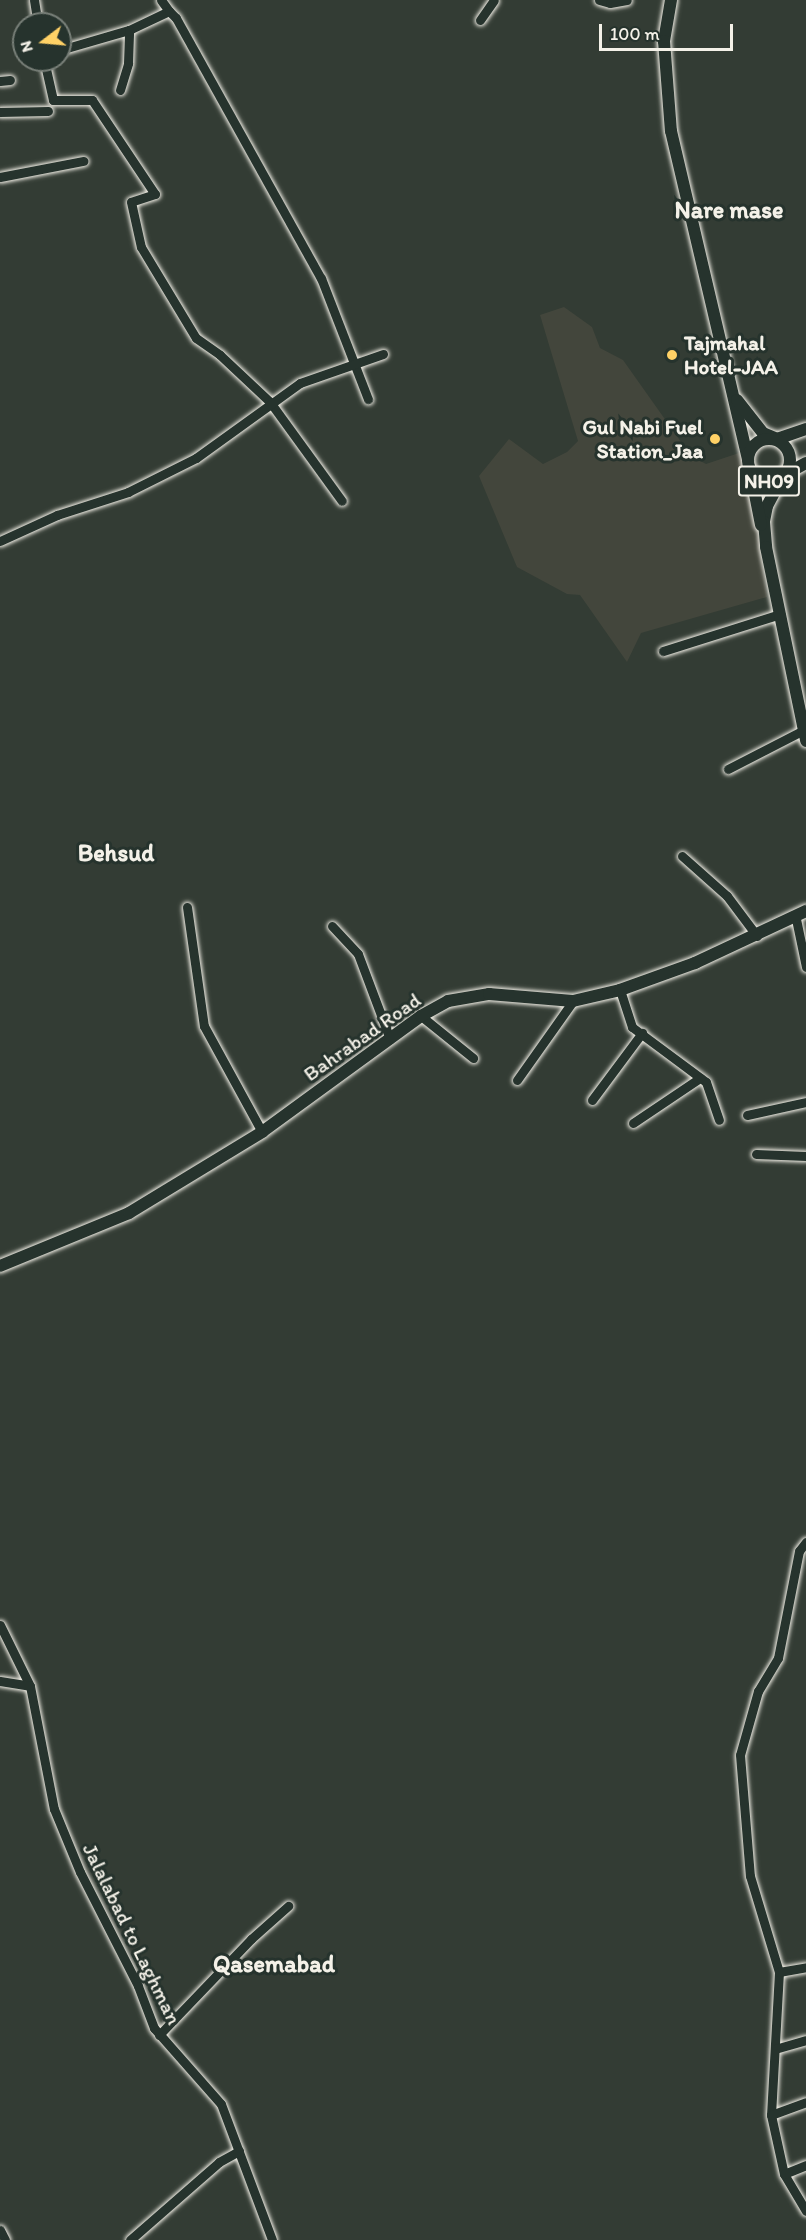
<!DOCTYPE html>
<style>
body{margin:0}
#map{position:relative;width:806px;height:2240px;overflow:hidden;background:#333c34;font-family:Itim,sans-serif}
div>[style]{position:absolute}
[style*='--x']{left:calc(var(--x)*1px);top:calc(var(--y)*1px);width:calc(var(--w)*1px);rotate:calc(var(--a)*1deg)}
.built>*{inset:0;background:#43463c}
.roads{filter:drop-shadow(0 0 2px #f4f1e8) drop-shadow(0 0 2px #f4f1e8)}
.minor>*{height:9px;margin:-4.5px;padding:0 4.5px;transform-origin:4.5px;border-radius:4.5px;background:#26332d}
.major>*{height:12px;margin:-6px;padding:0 6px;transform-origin:6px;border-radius:6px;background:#26332d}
.major>.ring{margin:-6px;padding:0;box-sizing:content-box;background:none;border:12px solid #26332d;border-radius:50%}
.dots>*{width:16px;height:16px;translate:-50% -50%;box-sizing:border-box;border:3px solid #26332d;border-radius:50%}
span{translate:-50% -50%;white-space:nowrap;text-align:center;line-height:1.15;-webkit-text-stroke:6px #26332d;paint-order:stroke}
.shield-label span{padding:2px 4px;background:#26332d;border:2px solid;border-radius:4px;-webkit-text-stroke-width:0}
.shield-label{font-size:20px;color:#f4f1e8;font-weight:700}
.poi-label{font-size:21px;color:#f4f1e8;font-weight:700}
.left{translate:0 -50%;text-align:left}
.right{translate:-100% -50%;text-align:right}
.street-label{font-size:21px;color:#f4f1e8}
.quarter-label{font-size:24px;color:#f4f1e8;font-weight:700}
.north{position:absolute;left:12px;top:12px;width:60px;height:60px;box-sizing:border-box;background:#26332d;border:2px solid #787f78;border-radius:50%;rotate:254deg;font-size:16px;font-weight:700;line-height:24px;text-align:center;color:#f4f1e8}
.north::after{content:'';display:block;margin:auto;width:21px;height:27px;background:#ffd166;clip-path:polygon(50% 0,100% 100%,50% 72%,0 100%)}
.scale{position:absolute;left:599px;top:24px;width:134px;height:27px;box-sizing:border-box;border:3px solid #f4f1e8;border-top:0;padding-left:8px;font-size:18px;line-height:21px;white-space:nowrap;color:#f4f1e8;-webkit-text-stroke:4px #26332d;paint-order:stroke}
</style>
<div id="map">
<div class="built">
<i style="clip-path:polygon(564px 307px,592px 327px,600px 348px,623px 360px,691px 456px,706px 464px,742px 452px,754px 506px,767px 597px,641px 633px,627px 662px,580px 595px,567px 594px,517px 567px,479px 476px,509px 439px,543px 464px,567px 452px,578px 441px,540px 315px)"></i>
</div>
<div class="roads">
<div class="minor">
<i style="--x:34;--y:0;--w:24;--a:81"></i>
<i style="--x:161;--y:0;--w:14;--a:54"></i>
<i style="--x:599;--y:0;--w:11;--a:15"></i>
<i style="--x:610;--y:3;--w:17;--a:-10"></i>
<i style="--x:480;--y:20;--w:24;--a:-55"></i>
<i style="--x:60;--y:50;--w:72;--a:-16.2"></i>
<i style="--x:129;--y:30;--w:44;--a:-25.4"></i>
<i style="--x:169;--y:11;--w:10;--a:45"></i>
<i style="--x:176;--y:18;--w:298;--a:60.9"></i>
<i style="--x:321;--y:278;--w:130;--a:68.8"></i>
<i style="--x:44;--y:60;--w:41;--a:77.3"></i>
<i style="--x:53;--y:100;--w:39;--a:0"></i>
<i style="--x:92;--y:100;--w:113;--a:56.2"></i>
<i style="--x:155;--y:194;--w:25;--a:162"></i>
<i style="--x:131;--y:202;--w:46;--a:77.5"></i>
<i style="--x:141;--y:247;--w:106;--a:58.9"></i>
<i style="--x:196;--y:338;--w:29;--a:35"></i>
<i style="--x:220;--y:355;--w:69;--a:43.2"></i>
<i style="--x:270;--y:402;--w:122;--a:54"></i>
<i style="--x:0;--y:81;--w:10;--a:-6"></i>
<i style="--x:120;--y:90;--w:28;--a:-73"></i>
<i style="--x:128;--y:63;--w:33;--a:-88"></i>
<i style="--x:0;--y:112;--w:48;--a:-1.2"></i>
<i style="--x:0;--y:177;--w:85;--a:-10.9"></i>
<i style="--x:0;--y:541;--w:63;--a:-24.5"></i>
<i style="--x:57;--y:515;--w:75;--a:-17.9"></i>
<i style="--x:128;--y:492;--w:76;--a:-26.6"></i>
<i style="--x:196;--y:458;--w:128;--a:-35.8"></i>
<i style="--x:300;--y:383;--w:88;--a:-19.3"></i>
<i style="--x:663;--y:651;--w:123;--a:-17.5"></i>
<i style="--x:728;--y:769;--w:85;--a:-27.2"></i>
<i style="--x:682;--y:856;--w:60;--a:41.6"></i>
<i style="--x:727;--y:896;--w:50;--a:53.1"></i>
<i style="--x:187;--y:907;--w:120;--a:81.9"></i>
<i style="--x:204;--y:1026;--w:121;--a:61.3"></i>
<i style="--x:796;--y:919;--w:49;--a:78.2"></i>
<i style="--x:332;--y:926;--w:38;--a:47"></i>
<i style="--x:358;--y:954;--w:91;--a:69.4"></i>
<i style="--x:620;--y:990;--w:39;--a:72"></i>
<i style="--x:632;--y:1027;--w:92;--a:36.6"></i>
<i style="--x:706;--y:1082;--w:40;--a:71.1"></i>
<i style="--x:421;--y:1016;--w:67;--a:38.9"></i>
<i style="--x:517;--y:1080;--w:97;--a:-54.7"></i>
<i style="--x:592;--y:1100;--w:84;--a:-53.3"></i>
<i style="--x:747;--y:1115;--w:60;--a:-12.4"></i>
<i style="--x:633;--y:1123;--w:81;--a:-33.9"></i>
<i style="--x:756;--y:1154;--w:50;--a:2.3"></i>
<i style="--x:806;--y:1542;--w:11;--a:128"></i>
<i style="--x:799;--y:1551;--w:109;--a:101.1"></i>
<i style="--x:778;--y:1658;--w:39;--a:121"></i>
<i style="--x:758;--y:1691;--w:66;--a:105.7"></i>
<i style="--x:740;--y:1755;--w:121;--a:85.3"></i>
<i style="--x:750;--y:1876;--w:100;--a:73.2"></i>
<i style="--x:779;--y:1972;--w:143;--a:93.2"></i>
<i style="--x:771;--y:2115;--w:60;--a:77.6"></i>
<i style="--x:784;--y:2174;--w:43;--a:59.3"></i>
<i style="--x:0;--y:1625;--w:68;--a:63.8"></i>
<i style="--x:30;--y:1686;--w:125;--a:79"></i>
<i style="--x:54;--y:1809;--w:68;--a:67.6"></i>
<i style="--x:80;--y:1872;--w:128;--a:63"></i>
<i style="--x:138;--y:1986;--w:45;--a:69.1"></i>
<i style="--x:154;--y:2028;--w:101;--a:48.6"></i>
<i style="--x:221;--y:2104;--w:145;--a:69.4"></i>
<i style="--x:0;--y:1681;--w:30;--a:9"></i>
<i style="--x:779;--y:1972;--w:27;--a:-10"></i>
<i style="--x:159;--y:2035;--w:133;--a:-46.2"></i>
<i style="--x:251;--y:1939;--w:50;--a:-41.7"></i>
<i style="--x:775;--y:2049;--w:32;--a:-16"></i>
<i style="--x:771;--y:2115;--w:37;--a:-20"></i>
<i style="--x:784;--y:2174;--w:24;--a:-22"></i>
<i style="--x:0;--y:2230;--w:11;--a:63"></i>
<i style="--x:130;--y:2240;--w:118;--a:-41.2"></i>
<i style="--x:219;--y:2162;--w:23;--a:-29"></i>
</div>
<div class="major">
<i style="--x:671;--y:0;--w:42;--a:99.7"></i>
<i style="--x:664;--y:41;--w:90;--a:85.6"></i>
<i style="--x:671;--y:131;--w:338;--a:76.8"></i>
<i style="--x:737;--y:400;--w:42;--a:51.8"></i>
<i style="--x:763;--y:433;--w:15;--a:23"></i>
<i style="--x:777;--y:439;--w:31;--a:-19"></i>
<i class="ring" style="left:748px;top:439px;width:30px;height:30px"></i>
<i style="--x:806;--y:463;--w:26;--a:151"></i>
<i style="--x:783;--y:476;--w:34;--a:118"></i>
<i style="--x:767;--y:506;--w:16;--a:101"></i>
<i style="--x:764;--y:522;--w:25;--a:85"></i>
<i style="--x:766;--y:547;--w:198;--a:78.3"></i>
<i style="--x:750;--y:469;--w:57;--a:78.9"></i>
<i style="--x:0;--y:1266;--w:139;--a:-22.3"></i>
<i style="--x:129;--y:1213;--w:156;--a:-31.3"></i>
<i style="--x:262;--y:1132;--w:197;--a:-36.1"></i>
<i style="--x:421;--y:1016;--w:31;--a:-29"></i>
<i style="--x:448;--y:1001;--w:42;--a:-9.7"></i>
<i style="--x:489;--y:994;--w:84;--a:4.8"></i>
<i style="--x:573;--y:1001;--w:48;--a:-13.2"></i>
<i style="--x:620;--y:990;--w:80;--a:-19.8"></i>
<i style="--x:695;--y:963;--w:123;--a:-25.1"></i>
</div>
</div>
<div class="dots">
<i style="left:672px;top:355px;background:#ffd166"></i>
<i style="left:715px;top:439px;background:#ffd166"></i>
</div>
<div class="shield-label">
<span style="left:769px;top:481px">NH09</span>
</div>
<div class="poi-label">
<span class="left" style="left:684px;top:355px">Tajmahal<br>Hotel-JAA</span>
<span class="right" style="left:703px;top:439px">Gul Nabi Fuel<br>Station_Jaa</span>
</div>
<div class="street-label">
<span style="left:362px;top:1037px;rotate:-35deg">Bahrabad Road</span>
<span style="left:132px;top:1934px;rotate:64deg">Jalalabad to Laghman</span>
</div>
<div class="quarter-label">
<span style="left:729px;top:210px">Nare mase</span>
<span style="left:116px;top:853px">Behsud</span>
<span style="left:274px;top:1964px">Qasemabad</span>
</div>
<div class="north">N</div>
<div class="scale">100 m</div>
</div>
